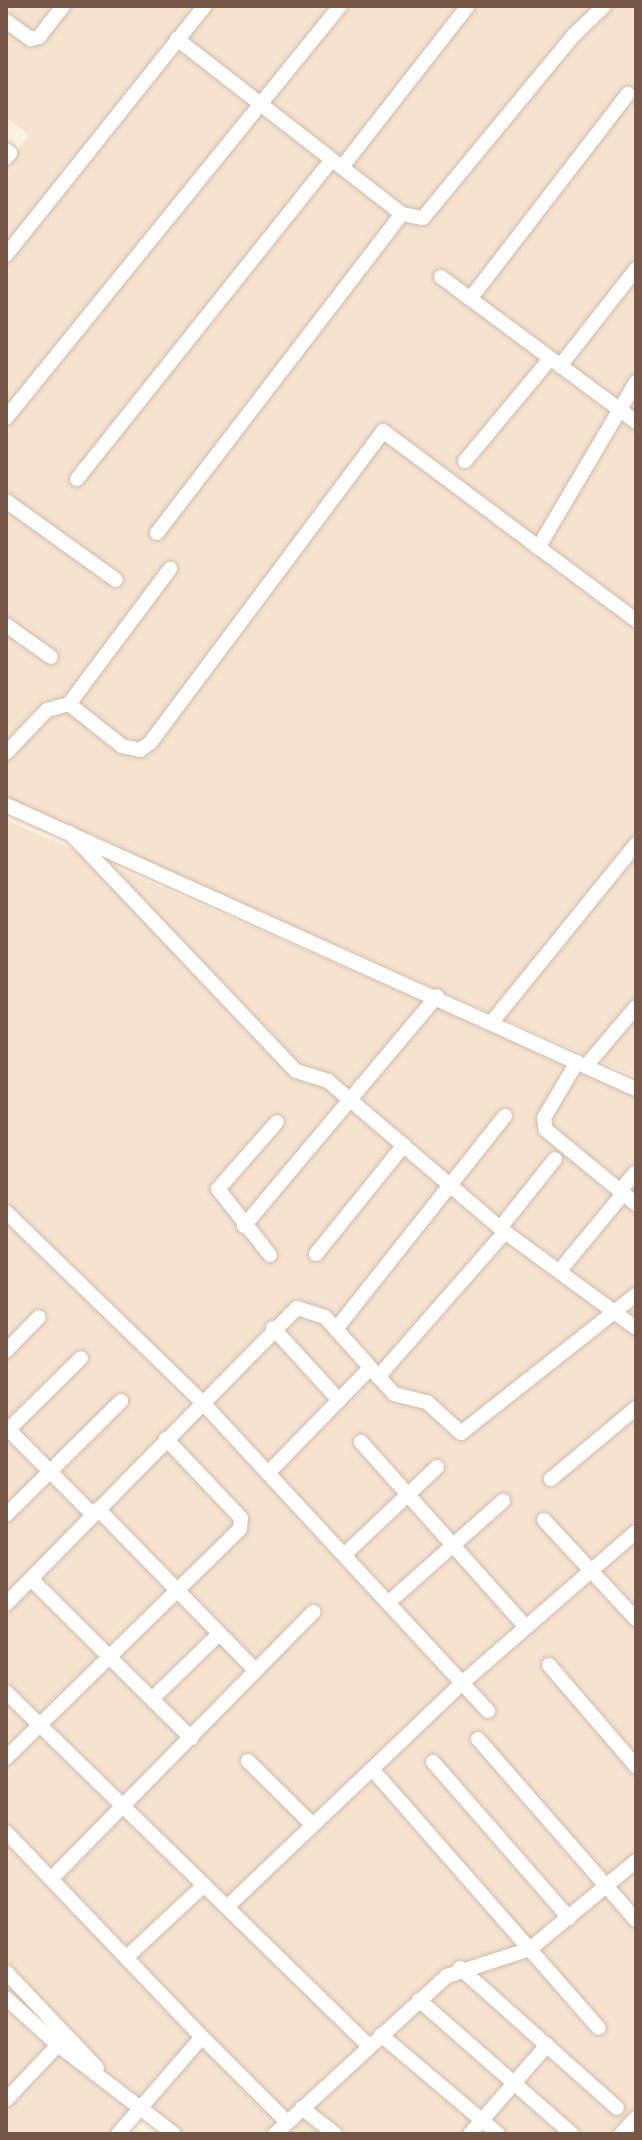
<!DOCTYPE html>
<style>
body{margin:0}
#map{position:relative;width:642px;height:2140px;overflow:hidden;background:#fdf2e2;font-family:Helvetica,sans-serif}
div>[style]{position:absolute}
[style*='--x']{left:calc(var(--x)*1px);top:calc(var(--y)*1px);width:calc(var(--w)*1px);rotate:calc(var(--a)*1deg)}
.residential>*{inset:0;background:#f5e3d0}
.roads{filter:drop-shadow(0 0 2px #d1bbab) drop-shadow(0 0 2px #d1bbab)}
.minor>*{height:14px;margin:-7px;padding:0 7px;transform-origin:7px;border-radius:7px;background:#fff}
span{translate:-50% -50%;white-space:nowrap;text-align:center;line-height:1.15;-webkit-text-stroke:6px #fff6e9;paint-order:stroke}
.frame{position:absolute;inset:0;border:8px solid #765747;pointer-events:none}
</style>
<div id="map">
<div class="residential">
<i style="clip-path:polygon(6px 6px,636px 6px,636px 1077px,6px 800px,6px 164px,29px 135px,6px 118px)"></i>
<i style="clip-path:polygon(6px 820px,636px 1094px,636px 2114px,618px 2134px,184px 2134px,117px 2087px,6px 1963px)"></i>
<i style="clip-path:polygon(6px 2001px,135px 2110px,114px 2134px,6px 2134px)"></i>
</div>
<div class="roads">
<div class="minor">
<i style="--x:6;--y:21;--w:31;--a:36"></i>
<i style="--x:31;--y:39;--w:8;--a:-14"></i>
<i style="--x:39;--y:37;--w:39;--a:-52"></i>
<i style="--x:177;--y:39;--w:285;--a:37.9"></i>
<i style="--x:402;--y:214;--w:21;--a:11"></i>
<i style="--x:423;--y:218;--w:236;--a:-50.5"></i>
<i style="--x:573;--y:36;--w:43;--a:-44.1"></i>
<i style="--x:6;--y:150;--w:5;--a:37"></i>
<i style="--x:10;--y:153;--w:6;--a:129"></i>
<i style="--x:342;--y:167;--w:204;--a:-52"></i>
<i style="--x:6;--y:255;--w:319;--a:-51.4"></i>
<i style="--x:441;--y:277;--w:243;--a:36.6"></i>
<i style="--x:470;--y:299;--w:259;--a:-52.4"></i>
<i style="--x:560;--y:366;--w:123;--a:-51.9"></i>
<i style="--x:6;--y:418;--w:530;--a:-50.97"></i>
<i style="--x:465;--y:461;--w:133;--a:-50.2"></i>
<i style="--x:77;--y:479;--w:408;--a:-51.4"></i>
<i style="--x:6;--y:501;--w:135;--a:35.7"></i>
<i style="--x:157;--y:533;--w:402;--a:-52.5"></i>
<i style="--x:538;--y:548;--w:193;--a:-59.4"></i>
<i style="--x:6;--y:625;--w:55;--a:35.4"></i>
<i style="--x:69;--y:704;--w:169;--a:-53.2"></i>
<i style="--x:6;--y:753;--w:59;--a:-46.4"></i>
<i style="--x:47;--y:710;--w:23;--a:-15"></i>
<i style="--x:69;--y:704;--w:68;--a:38.4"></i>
<i style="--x:122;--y:746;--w:18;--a:13"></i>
<i style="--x:140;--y:750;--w:12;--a:-35"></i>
<i style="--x:150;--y:743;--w:389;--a:-53.2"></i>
<i style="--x:383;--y:431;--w:316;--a:36.8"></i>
<i style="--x:6;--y:805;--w:691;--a:24.27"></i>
<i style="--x:70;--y:833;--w:328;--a:46.5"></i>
<i style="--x:296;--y:1071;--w:34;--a:17"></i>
<i style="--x:328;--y:1081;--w:233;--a:40.5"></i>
<i style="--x:505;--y:1232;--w:162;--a:36.2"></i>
<i style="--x:492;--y:1022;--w:229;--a:-51"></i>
<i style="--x:577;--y:1062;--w:65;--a:120.5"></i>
<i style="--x:544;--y:1118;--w:12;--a:81"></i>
<i style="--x:546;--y:1130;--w:117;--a:39.4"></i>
<i style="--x:586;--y:1066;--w:77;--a:-49.7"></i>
<i style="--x:620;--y:1191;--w:25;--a:-50"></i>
<i style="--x:6;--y:1212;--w:273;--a:44.1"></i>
<i style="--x:202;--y:1402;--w:421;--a:47.2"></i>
<i style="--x:244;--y:1226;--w:300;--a:-50"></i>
<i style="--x:500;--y:1228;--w:88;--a:-51.4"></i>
<i style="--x:316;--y:1254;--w:140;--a:-51.1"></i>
<i style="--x:270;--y:1255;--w:84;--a:-128.2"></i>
<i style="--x:218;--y:1189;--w:89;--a:-48.6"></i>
<i style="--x:561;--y:1269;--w:97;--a:-50.4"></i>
<i style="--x:273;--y:1328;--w:98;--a:47.5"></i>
<i style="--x:336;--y:1329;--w:272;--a:-51.6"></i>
<i style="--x:6;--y:1351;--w:47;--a:-45.9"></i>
<i style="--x:378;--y:1377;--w:193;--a:-48.8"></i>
<i style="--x:6;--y:1427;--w:124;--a:45.3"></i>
<i style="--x:6;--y:1432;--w:105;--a:-44.6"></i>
<i style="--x:361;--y:1442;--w:248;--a:48.3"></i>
<i style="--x:268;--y:1473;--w:146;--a:-45.8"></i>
<i style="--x:551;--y:1479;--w:111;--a:-39.9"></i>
<i style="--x:98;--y:1509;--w:226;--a:45.7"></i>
<i style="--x:6;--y:1515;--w:162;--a:-44.7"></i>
<i style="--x:544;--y:1520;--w:135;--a:47.1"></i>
<i style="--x:344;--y:1555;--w:128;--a:-43.4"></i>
<i style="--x:31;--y:1579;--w:226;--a:44.8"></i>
<i style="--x:388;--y:1603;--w:154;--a:-41.6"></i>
<i style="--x:6;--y:1604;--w:415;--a:-45.5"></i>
<i style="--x:297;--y:1308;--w:29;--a:18"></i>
<i style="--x:325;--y:1317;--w:103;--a:48.1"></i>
<i style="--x:394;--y:1394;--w:34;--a:14"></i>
<i style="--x:427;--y:1402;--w:46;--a:42.4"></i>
<i style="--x:461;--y:1433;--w:223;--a:-38.3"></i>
<i style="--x:549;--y:1665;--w:133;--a:49.3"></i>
<i style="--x:6;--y:1692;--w:507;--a:44.28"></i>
<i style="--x:152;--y:1699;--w:93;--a:-44.1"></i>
<i style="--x:478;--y:1739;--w:240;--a:48.9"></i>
<i style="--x:6;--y:1758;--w:327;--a:-44.4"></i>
<i style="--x:240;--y:1529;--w:11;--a:-85"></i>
<i style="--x:241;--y:1518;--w:109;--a:-133.5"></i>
<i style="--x:248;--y:1761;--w:91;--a:44.6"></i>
<i style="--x:433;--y:1762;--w:207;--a:48.9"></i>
<i style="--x:372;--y:1769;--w:344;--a:48.8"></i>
<i style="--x:6;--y:1832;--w:284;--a:46.3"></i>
<i style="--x:202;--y:2037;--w:128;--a:130.9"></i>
<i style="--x:52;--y:1878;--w:373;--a:-45.5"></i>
<i style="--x:227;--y:1907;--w:325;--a:-43.6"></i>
<i style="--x:462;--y:1683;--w:230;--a:-41"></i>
<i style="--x:129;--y:1955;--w:103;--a:-43"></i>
<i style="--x:460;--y:1968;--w:210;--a:41.7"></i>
<i style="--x:6;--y:1972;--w:132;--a:46.5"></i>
<i style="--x:6;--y:1998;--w:70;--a:42.1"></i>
<i style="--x:58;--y:2045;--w:146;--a:37.5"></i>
<i style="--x:419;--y:2000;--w:203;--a:41.2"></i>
<i style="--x:381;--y:2035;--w:153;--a:40.2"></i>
<i style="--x:202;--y:2037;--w:120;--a:45"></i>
<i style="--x:6;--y:2100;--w:76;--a:-46.6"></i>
<i style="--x:302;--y:2108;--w:42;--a:38.2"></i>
<i style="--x:275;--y:2134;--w:234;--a:-42.6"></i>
<i style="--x:447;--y:1976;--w:87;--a:-18"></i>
<i style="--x:530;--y:1949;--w:138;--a:-39.7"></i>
<i style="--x:470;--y:2134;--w:118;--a:-49.1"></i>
<i style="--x:621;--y:2134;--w:22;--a:-47"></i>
</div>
</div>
<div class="frame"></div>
</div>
